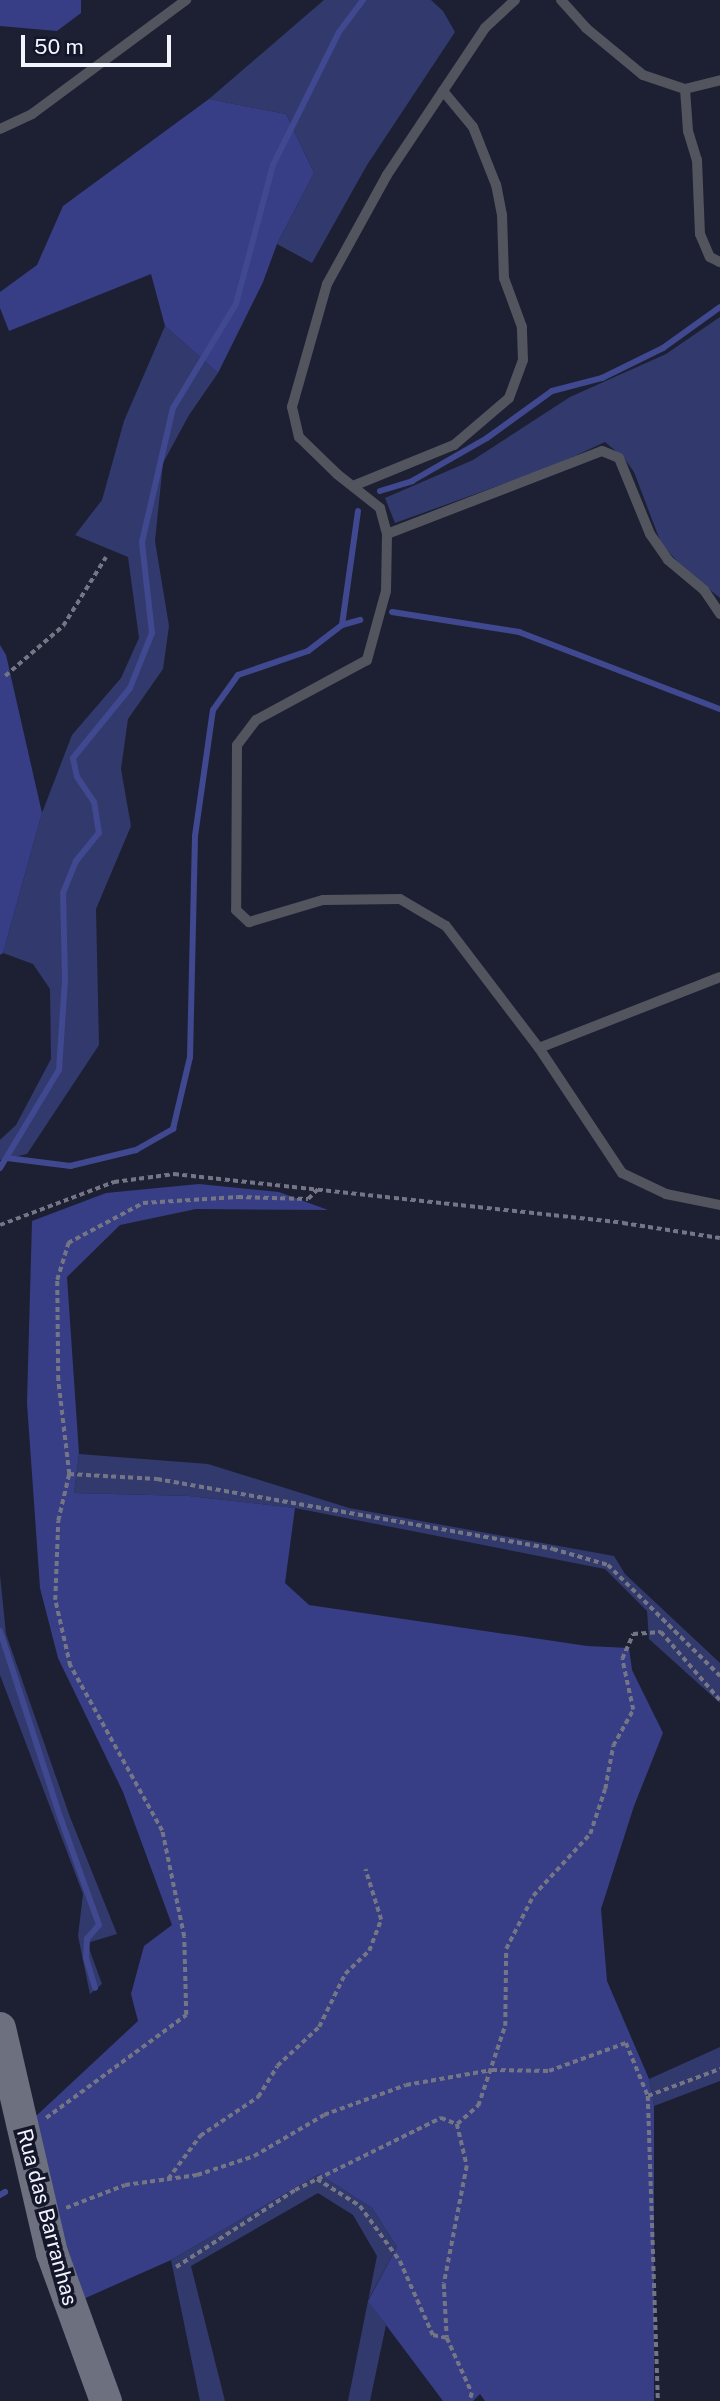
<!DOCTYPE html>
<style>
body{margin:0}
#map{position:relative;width:720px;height:2401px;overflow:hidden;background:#1d2033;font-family:"Public Sans",sans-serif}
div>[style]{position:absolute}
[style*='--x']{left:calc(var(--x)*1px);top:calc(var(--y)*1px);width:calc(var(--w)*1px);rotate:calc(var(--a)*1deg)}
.green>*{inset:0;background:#32396d}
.forest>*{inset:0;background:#373e85}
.stream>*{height:6px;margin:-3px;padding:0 3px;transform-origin:3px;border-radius:3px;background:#404890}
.path>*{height:3.5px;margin-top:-1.75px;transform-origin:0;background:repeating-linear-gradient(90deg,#747686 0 5px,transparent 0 8.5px)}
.lane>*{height:10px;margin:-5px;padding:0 5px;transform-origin:5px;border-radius:5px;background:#52545e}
.secondary>*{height:32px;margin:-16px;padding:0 16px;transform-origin:16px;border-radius:16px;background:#6c707f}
span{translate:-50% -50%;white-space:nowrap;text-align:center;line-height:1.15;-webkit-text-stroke:7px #141729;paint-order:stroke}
.street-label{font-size:21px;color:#f2f4ff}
.scale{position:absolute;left:21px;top:35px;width:150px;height:32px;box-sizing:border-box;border:4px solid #f2f4ff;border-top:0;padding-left:9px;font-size:21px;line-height:24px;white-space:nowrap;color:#f2f4ff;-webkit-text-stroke:5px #141729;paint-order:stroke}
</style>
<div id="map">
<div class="green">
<i style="clip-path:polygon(324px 0,431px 0,443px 11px,455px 32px,367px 165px,312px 263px,277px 244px,314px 173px,286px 114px,209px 99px)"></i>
<i style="clip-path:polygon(720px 317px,720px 598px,684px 569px,661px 543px,634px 472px,624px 458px,605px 442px,553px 466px,395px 523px,385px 498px,473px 460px,570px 397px,666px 354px)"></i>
<i style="clip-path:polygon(165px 326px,218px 373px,189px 415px,163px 463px,155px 541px,169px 626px,163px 669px,128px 719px,121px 769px,131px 826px,96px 909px,99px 1045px,27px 1154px,0 1160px,0 1140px,16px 1125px,51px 1059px,50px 989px,33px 964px,3px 953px,42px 813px,72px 735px,121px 678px,139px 638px,128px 557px,75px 535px,102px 500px,124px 421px)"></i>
<i style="clip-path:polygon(79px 1454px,208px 1464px,349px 1508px,614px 1556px,625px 1574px,720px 1663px,720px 1703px,649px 1639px,647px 1611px,605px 1569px,295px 1508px,189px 1496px,74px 1493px)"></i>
<i style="clip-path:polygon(0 1575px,6px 1634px,70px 1817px,117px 1934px,87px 1943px,102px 1984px,90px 1994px,78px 1936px,83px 1894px,0 1675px)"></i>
<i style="clip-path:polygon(720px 2047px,720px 2081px,654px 2106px,649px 2079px)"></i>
<i style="clip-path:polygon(319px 2174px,372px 2208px,397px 2247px,368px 2300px,386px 2325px,370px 2401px,348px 2401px,377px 2256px,353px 2215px,318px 2193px,191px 2266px,225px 2401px,200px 2401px,171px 2260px)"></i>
</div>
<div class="forest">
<i style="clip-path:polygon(0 0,81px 0,81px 13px,57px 31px,0 26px)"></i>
<i style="clip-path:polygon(209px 99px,286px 114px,314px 173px,277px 244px,263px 282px,218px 373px,165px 326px,151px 274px,9px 331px,0 308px,0 292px,37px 265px,63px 206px)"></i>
<i style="clip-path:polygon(0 645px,6px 655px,42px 813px,3px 953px,0 955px)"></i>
<i style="clip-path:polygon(199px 1184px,279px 1192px,328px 1210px,196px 1209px,120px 1225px,67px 1277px,79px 1454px,74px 1493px,189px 1496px,295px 1508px,285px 1583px,309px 1605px,587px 1646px,629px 1648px,632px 1670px,663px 1733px,634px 1806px,601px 1909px,607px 1981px,649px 2079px,654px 2106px,654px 2401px,485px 2401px,480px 2394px,473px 2401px,443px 2401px,368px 2301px,397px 2247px,372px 2208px,319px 2174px,171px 2260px,81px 2300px,52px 2207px,35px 2117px,138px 2021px,131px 1994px,144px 1946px,172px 1925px,123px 1792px,58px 1658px,40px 1588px,27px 1403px,32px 1221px,106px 1193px)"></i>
</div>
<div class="stream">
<i style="--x:380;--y:491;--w:34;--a:-17"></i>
<i style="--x:412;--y:481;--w:86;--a:-29.8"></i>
<i style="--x:487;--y:438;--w:80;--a:-35.9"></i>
<i style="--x:552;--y:391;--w:52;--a:-14.6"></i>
<i style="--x:602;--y:378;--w:68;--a:-26.2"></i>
<i style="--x:663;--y:348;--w:70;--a:-35.7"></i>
<i style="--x:392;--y:612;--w:129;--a:8.9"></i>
<i style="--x:519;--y:632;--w:215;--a:21"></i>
<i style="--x:342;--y:625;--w:19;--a:-16"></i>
<i style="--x:7;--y:1158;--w:64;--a:7.2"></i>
<i style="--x:70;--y:1166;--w:68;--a:-13.6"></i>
<i style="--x:136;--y:1150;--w:43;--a:-29.6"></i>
<i style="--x:173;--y:1129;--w:74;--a:-76.7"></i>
<i style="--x:190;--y:1057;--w:221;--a:-88.7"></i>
<i style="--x:195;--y:836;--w:127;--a:-81.9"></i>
<i style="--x:213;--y:710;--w:43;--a:-54.5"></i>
<i style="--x:238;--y:675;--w:74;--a:-18.9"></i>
<i style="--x:308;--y:651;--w:43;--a:-37.4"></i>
<i style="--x:342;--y:625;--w:115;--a:-82"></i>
<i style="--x:0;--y:1168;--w:114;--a:-59"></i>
<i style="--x:59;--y:1070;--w:91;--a:-86.2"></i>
<i style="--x:65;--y:979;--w:86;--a:-91.3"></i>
<i style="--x:63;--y:893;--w:35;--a:-68"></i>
<i style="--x:76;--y:861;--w:36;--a:-51"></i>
<i style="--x:99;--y:833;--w:31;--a:-99"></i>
<i style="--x:94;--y:802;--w:30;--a:-124"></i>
<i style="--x:77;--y:777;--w:19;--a:-102"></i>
<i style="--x:73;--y:758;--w:90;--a:-50.8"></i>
<i style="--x:130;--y:688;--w:59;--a:-68.2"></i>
<i style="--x:152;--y:633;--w:92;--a:-96.3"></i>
<i style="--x:142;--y:542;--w:138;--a:-77"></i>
<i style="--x:173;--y:408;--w:122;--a:-58.8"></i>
<i style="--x:236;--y:304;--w:144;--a:-75.1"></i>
<i style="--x:273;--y:165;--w:148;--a:-63.6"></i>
<i style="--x:339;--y:32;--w:40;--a:-53"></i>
<i style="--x:0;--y:1631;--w:189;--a:72.1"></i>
<i style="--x:58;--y:1811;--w:121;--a:70.2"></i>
<i style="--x:99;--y:1925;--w:18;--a:131"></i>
<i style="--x:87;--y:1939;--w:19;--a:93"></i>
<i style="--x:86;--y:1958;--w:31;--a:73"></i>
<i style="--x:0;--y:2195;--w:6;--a:-31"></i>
</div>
<div class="path">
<i style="--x:5;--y:676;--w:77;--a:-40.8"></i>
<i style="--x:63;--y:626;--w:81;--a:-58.1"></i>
<i style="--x:0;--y:1225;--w:122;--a:-20.7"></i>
<i style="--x:114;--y:1182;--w:61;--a:-7.6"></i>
<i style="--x:174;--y:1174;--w:452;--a:6.2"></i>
<i style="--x:623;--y:1223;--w:98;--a:8.8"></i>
<i style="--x:69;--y:1474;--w:95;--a:-96.7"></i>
<i style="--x:58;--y:1380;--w:100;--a:-90.6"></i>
<i style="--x:57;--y:1280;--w:39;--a:-73"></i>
<i style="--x:68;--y:1243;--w:85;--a:-28.1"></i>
<i style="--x:143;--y:1203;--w:95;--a:-3.6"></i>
<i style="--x:238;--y:1197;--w:70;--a:1.6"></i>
<i style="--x:308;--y:1199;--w:16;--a:-45"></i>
<i style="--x:648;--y:2096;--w:77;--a:-20.6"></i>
<i style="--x:46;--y:2118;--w:174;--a:-36.3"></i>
<i style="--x:186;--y:2015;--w:78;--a:-91.5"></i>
<i style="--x:184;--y:1937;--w:108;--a:-101.7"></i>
<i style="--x:162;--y:1831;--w:189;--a:-119.1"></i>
<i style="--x:70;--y:1666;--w:68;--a:-102.8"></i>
<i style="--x:55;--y:1600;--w:79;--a:-87.8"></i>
<i style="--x:58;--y:1521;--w:48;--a:-76.8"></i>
<i style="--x:69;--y:1474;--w:88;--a:3.3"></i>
<i style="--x:157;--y:1479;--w:402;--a:10"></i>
<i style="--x:553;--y:1549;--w:57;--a:16.2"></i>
<i style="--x:608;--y:1565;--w:158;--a:44.7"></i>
<i style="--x:457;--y:2124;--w:28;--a:-41"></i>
<i style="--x:478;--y:2106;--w:84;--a:-71.4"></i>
<i style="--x:505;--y:2026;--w:77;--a:-89.3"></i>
<i style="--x:506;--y:1949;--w:59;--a:-63"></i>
<i style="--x:533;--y:1896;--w:84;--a:-47.4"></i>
<i style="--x:590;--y:1834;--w:47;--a:-71.6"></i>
<i style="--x:605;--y:1789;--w:44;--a:-79.5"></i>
<i style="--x:613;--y:1746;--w:41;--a:-60.9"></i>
<i style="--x:633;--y:1710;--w:52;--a:-102.2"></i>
<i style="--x:622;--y:1659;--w:27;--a:-66"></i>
<i style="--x:633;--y:1634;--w:28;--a:-4"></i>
<i style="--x:661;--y:1632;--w:90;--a:49.1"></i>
<i style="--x:168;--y:2179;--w:54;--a:-53.3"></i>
<i style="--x:200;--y:2136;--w:70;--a:-33.9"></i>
<i style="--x:258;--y:2097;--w:36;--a:-58"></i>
<i style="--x:277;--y:2066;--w:57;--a:-42.9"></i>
<i style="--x:319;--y:2027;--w:59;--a:-63.9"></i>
<i style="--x:345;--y:1974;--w:33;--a:-44"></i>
<i style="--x:369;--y:1951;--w:33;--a:-69"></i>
<i style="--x:381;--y:1920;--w:53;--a:-107.4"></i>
<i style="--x:317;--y:2179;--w:51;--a:32.1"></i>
<i style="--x:360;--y:2206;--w:68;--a:54"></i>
<i style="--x:400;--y:2261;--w:81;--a:66"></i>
<i style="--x:433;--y:2335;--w:14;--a:12"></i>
<i style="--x:66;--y:2208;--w:63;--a:-21.3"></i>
<i style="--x:125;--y:2185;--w:73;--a:-7.9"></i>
<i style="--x:197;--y:2175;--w:60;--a:-18.4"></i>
<i style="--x:254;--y:2156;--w:81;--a:-30.4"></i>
<i style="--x:324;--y:2115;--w:87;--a:-20.1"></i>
<i style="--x:406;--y:2085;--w:87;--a:-9.9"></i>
<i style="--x:492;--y:2070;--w:57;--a:1"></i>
<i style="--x:549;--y:2071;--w:82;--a:-20"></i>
<i style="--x:626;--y:2043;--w:57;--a:67.5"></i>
<i style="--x:648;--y:2096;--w:305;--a:88.1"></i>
<i style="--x:176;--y:2267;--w:142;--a:-32.9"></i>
<i style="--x:295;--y:2190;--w:163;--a:-26.3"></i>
<i style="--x:441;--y:2118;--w:17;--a:21"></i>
<i style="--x:457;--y:2124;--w:43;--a:76.6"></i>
<i style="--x:467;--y:2166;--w:120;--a:101"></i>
<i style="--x:444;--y:2284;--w:54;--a:86.8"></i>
<i style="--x:447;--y:2338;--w:60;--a:65.6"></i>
<i style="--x:472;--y:2393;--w:8;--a:104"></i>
</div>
<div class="lane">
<i style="--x:515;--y:0;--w:41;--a:137"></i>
<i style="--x:485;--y:28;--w:177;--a:123.7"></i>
<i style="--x:387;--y:175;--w:124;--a:118.8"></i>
<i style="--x:327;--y:284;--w:128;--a:105.9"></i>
<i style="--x:292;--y:407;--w:31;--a:77"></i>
<i style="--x:299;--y:437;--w:53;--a:44.2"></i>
<i style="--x:337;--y:474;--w:55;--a:38.3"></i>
<i style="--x:380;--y:508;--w:27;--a:75"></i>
<i style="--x:387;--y:534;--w:57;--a:91"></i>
<i style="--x:386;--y:591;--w:72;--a:105.4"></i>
<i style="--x:367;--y:660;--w:126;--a:151.6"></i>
<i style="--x:256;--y:720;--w:31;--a:127"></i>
<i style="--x:237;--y:745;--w:165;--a:90.3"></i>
<i style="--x:236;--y:910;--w:18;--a:43"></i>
<i style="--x:249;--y:922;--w:77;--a:-16.6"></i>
<i style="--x:323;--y:900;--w:77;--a:-0.7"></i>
<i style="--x:400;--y:899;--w:53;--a:30.4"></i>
<i style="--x:446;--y:926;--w:153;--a:52.7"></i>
<i style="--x:539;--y:1048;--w:150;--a:56.4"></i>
<i style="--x:622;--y:1173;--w:49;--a:25.5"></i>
<i style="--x:666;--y:1194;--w:55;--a:11.5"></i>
<i style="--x:561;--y:0;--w:38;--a:48"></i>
<i style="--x:586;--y:28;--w:74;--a:39.5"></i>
<i style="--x:643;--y:75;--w:44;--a:18.4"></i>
<i style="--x:685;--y:89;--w:36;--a:-14"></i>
<i style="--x:685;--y:89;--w:42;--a:85.9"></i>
<i style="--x:688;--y:131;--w:30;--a:73"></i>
<i style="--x:697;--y:160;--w:74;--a:87.7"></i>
<i style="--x:700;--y:234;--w:25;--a:67"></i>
<i style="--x:710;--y:257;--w:11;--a:27"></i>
<i style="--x:0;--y:129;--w:35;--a:-25"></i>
<i style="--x:32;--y:114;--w:192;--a:-36.5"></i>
<i style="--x:353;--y:486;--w:109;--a:-22.1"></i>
<i style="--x:454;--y:445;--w:72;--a:-40.5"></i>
<i style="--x:509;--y:398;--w:40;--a:-69.8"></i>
<i style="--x:523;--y:360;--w:33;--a:-92"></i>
<i style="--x:522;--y:327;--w:52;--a:-110.2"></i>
<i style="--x:504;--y:278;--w:63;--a:-91.8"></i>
<i style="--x:502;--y:215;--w:31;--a:-101"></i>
<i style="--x:496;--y:185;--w:62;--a:-111.6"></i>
<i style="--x:473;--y:127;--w:47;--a:-129.8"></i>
<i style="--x:387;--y:534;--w:230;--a:-21.1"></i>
<i style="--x:602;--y:451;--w:18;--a:22"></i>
<i style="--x:619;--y:458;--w:82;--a:67.8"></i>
<i style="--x:650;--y:534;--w:32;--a:55"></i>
<i style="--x:668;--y:560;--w:47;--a:39.8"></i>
<i style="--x:704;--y:590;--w:29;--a:56"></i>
<i style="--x:539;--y:1048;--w:194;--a:-21.4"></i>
</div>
<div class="secondary">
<i style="--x:0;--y:2028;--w:231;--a:77"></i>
<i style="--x:52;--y:2253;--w:158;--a:70"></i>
</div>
<div class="street-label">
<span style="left:47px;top:2217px;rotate:75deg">Rua das Barranhas</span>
</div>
<div class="scale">50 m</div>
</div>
